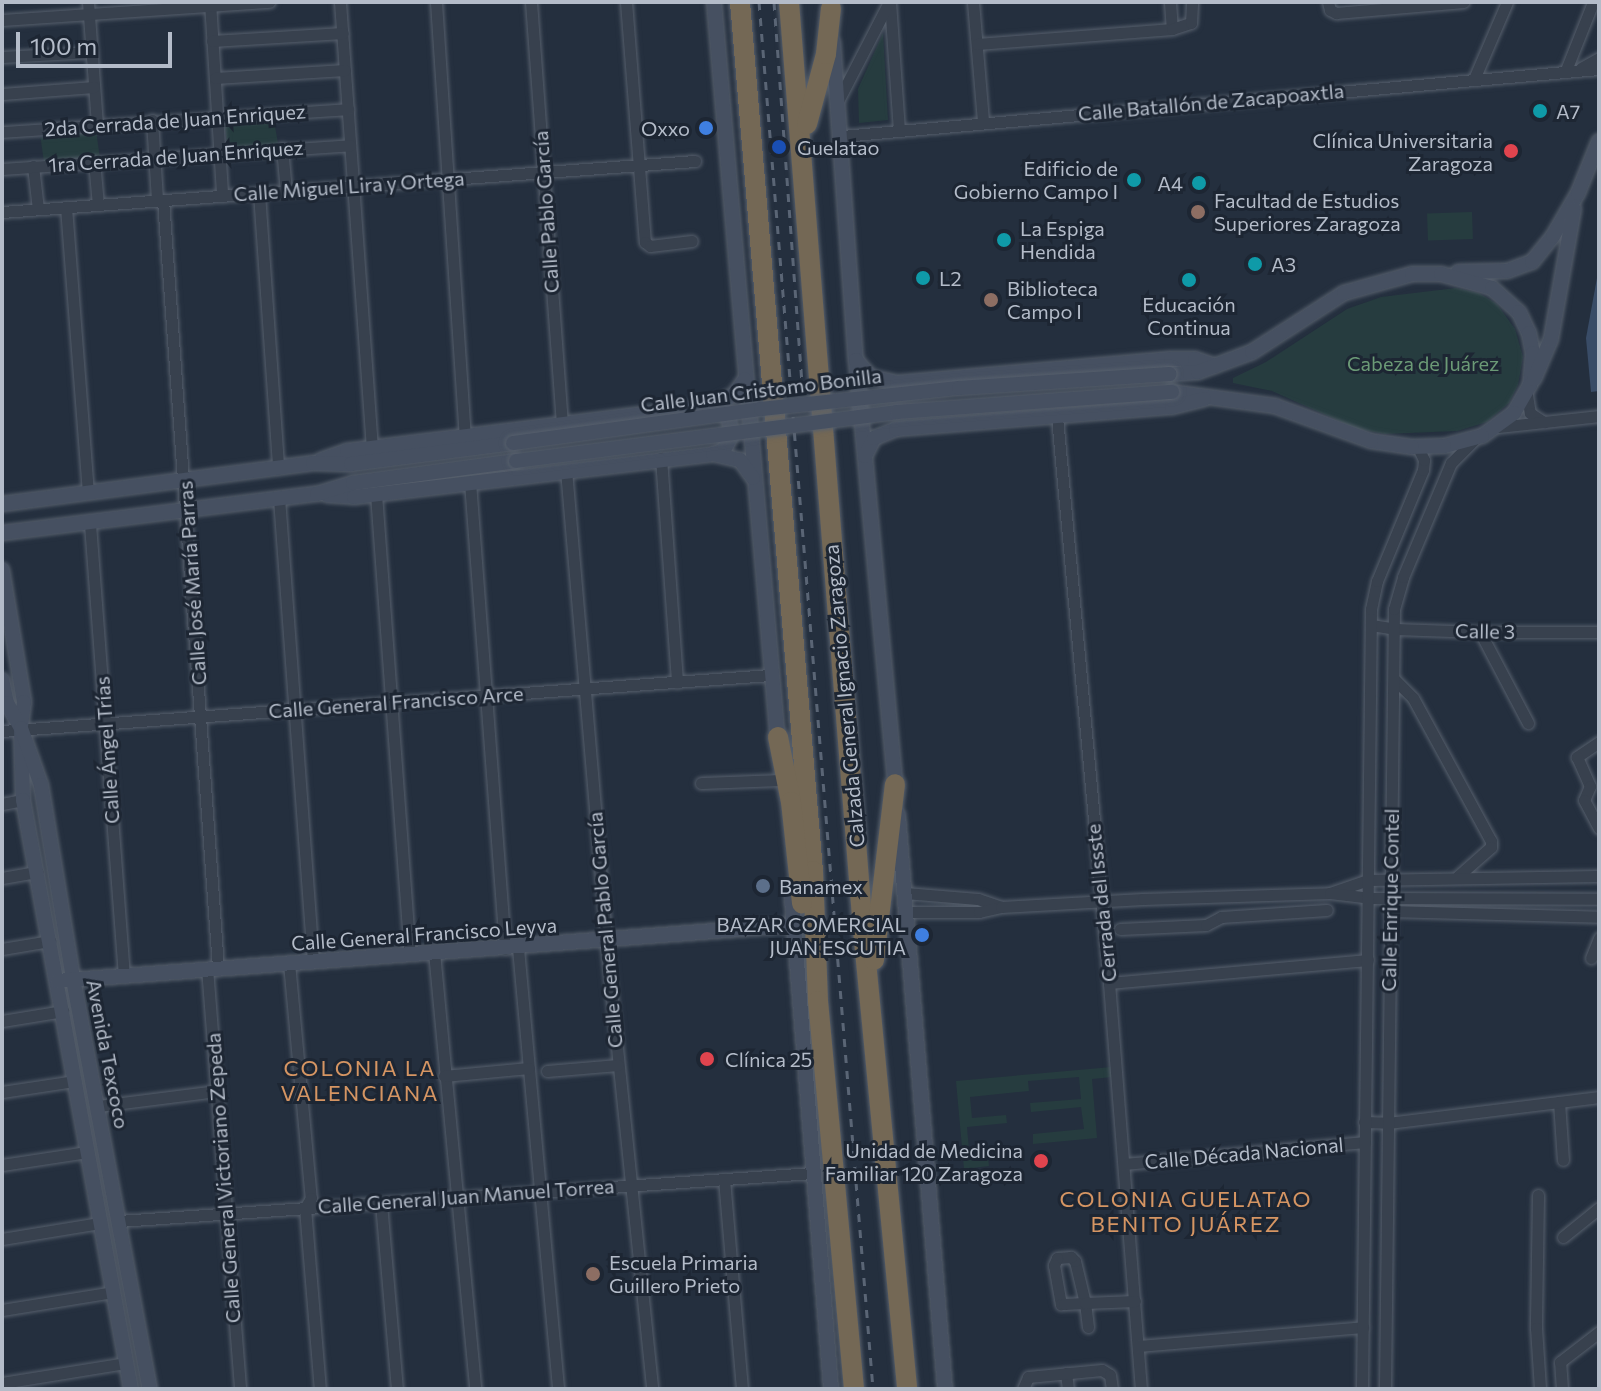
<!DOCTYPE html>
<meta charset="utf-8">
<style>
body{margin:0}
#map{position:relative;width:1601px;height:1391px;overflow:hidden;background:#242f3e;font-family:Commissioner,sans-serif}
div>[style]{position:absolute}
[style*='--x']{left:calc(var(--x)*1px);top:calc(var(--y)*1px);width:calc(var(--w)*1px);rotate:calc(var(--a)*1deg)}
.green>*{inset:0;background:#263c3f;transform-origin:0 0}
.water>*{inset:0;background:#394c67}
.roads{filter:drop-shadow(0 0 2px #565f6c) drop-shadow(0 0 2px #565f6c)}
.street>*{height:11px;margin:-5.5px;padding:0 5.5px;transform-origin:5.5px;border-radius:5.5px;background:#38414e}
.secondary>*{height:14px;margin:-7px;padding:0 7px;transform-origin:7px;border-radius:7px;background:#465061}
.highway>*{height:20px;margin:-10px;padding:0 10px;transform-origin:10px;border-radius:10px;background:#746855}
.rail>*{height:3px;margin-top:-1.5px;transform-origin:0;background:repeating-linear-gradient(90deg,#5a6575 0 8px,transparent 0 16px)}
.bridges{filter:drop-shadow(0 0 2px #565f6c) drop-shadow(0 0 2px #565f6c)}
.secondary-bridge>*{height:14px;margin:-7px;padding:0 7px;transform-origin:7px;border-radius:7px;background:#465061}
.dots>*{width:22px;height:22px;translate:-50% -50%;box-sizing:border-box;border:4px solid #1d2633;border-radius:50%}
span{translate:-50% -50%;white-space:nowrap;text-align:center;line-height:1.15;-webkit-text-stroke:6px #1d2633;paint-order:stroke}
.street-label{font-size:20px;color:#b4bcc9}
.poi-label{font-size:20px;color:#b4bcc9}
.left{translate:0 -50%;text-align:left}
.right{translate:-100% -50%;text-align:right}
.park-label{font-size:20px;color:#6b9a76}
.neighbourhood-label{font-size:22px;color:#d59563;letter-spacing:2px}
.frame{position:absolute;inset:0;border:4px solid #b4bcc9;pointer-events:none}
.scale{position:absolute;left:16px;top:32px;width:156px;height:36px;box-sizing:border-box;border:4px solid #b4bcc9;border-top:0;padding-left:10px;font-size:24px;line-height:28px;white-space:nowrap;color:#b4bcc9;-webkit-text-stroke:6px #1d2633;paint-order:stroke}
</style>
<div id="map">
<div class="green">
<i style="clip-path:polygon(883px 33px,888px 120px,859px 123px,858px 89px)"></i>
<i style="left:273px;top:115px;width:29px;height:50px;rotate:80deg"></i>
<i style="left:96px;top:130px;width:27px;height:56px;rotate:82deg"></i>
<i style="left:1472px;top:212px;width:27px;height:45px;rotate:88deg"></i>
<i style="clip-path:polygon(1456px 288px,1479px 293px,1497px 304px,1515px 329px,1523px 357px,1518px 385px,1509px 403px,1487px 422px,1457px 431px,1385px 434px,1357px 429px,1272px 391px,1233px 383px,1233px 378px,1266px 362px,1347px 309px,1381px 297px)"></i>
<i style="clip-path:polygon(1112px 1067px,1113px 1077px,1092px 1079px,1097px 1138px,1033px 1144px,1033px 1134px,1084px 1129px,1081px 1107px,1031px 1112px,1030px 1103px,1081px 1099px,1079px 1077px,1028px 1081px,1029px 1091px,970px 1097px,972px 1118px,1006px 1115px,1007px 1123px,967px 1127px,969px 1150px,987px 1148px,989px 1166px,964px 1169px,956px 1081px)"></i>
</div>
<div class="water">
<i style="clip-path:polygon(1599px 267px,1599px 391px,1591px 392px,1586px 338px)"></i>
</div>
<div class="roads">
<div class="street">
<i style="--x:88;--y:2;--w:122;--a:85.8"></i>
<i style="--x:210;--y:2;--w:193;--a:86.4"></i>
<i style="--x:340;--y:2;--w:447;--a:85.9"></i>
<i style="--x:436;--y:2;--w:435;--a:86.2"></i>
<i style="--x:531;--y:2;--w:421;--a:85.8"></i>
<i style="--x:626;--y:2;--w:241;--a:85.5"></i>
<i style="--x:645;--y:242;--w:6;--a:39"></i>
<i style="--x:650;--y:246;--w:42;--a:-6.8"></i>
<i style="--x:890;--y:2;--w:128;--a:86"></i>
<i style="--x:973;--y:2;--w:119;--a:85.2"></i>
<i style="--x:1170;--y:2;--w:27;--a:86"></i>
<i style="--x:1328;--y:2;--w:8;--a:76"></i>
<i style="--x:1330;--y:10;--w:7;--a:27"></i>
<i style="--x:1336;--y:13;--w:128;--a:-4.9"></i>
<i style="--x:2;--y:20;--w:268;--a:-3.9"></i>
<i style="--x:212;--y:41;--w:131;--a:-3.5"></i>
<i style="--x:977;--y:44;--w:196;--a:-4.4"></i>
<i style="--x:1172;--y:29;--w:20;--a:-18"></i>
<i style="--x:1191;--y:23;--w:21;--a:-87"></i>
<i style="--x:2;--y:57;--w:90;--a:-3.2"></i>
<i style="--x:1581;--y:68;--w:21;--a:-29"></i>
<i style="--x:1566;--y:70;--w:73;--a:-68.3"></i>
<i style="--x:215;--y:78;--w:130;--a:-3.5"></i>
<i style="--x:1474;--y:79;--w:84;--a:-66.8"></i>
<i style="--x:2;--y:94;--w:92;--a:-4.4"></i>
<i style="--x:838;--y:101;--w:111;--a:-62.7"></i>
<i style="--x:152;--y:120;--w:80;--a:86.4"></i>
<i style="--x:2;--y:132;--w:347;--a:-3.8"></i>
<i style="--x:842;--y:136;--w:760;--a:-5.06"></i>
<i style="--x:282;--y:148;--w:43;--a:84.7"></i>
<i style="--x:94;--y:161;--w:44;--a:84.8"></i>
<i style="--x:33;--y:166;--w:43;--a:83.4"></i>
<i style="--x:2;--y:169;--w:349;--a:-3.9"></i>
<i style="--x:259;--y:193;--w:276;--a:86"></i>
<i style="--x:163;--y:200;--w:769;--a:85.9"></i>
<i style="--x:66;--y:207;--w:286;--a:85.6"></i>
<i style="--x:2;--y:212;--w:695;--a:-4.21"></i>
<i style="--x:1527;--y:395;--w:18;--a:81"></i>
<i style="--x:1530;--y:413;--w:17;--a:33"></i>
<i style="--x:1057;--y:417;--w:568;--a:84.75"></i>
<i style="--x:1109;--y:983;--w:407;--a:85.5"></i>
<i style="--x:1498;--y:427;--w:102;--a:-6.2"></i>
<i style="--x:661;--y:458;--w:225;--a:85.9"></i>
<i style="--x:566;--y:470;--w:473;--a:85.1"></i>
<i style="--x:606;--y:941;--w:450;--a:84.1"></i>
<i style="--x:470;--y:482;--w:468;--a:85.7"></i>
<i style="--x:376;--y:494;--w:461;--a:85.8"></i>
<i style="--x:279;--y:498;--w:464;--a:85.8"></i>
<i style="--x:90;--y:524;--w:452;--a:85.7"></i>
<i style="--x:1371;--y:625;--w:24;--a:9"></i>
<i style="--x:1395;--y:629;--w:85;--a:2"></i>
<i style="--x:1480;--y:632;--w:119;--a:0"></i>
<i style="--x:1480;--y:632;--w:103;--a:62.2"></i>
<i style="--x:1395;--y:680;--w:25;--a:45"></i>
<i style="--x:1413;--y:698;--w:163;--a:61.4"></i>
<i style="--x:1491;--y:841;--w:6;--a:90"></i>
<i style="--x:1491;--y:847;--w:44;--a:138.7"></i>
<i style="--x:2;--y:731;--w:771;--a:-4.17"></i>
<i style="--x:1599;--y:742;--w:27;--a:146"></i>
<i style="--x:1577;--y:757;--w:32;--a:66"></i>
<i style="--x:1590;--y:786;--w:15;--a:113"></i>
<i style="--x:1584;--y:800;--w:32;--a:62"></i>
<i style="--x:701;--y:783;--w:81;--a:-2.1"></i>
<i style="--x:2;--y:804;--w:21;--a:-11"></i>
<i style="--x:2;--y:878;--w:36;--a:-10"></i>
<i style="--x:905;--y:893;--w:73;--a:4.7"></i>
<i style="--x:978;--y:899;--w:24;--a:19"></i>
<i style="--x:1330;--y:893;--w:40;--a:-18.9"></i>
<i style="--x:1368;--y:880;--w:231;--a:-1"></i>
<i style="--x:1389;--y:911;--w:210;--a:1.6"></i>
<i style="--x:907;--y:912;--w:72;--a:0"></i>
<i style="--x:979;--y:912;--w:23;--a:-13"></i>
<i style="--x:1001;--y:907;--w:142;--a:-3.2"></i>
<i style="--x:1143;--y:899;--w:187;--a:-1.8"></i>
<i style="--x:1330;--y:893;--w:38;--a:7"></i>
<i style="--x:1368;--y:898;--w:231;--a:0.2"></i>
<i style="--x:1120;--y:929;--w:86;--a:-2.7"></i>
<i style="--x:1206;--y:925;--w:17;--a:-28"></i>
<i style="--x:1221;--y:917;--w:106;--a:-3.8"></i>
<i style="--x:518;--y:948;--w:443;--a:84.8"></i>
<i style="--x:2;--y:949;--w:49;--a:-9.5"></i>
<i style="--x:434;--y:952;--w:439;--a:84.6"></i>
<i style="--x:1591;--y:958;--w:22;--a:-68"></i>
<i style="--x:289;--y:963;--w:236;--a:84.7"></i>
<i style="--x:311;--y:1198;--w:12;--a:121"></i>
<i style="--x:305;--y:1208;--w:182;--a:85.3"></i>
<i style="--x:207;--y:968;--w:422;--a:85.5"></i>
<i style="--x:1109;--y:983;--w:260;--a:-5.1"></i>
<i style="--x:2;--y:1021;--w:62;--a:-9.3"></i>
<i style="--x:547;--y:1071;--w:71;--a:-4.8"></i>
<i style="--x:444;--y:1076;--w:85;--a:-5.4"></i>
<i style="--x:2;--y:1092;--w:74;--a:-8.6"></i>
<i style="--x:1559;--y:1102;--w:58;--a:86.1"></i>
<i style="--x:98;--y:1106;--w:120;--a:-7.2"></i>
<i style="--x:1364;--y:1122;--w:24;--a:2"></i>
<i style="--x:1388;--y:1123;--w:213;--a:-7"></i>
<i style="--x:1124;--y:1164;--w:242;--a:-5.2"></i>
<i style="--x:2;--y:1165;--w:86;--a:-8.7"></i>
<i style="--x:724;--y:1179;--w:211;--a:85.1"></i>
<i style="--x:1538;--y:1195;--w:133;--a:90.9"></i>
<i style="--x:1536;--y:1328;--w:61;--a:86.2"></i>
<i style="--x:381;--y:1203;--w:187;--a:85.1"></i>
<i style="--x:119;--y:1221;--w:696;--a:-3.96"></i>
<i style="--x:1563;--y:1237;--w:46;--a:-38.9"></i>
<i style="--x:2;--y:1239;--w:99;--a:-9.3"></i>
<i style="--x:2;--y:1310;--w:112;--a:-9.2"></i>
<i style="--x:1088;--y:1327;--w:24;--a:-97"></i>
<i style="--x:1085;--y:1303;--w:43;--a:-103.4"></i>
<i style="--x:1075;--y:1261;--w:6;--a:-135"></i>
<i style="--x:1071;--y:1257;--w:14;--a:176"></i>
<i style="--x:1057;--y:1258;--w:8;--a:113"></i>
<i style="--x:1054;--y:1265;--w:40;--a:80"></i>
<i style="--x:1061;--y:1304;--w:3;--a:0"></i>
<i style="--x:1064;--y:1304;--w:21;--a:-3"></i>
<i style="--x:1085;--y:1303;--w:50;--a:-2.3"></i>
<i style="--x:1138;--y:1346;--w:226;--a:-4.8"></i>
<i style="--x:1066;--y:1373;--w:16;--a:83"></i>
<i style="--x:2;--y:1383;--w:126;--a:-9.2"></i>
<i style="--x:1023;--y:1389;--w:13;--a:-67"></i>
<i style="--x:1028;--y:1377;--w:74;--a:-5.4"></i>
<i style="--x:1102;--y:1370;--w:9;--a:32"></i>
<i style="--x:1110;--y:1375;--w:14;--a:82"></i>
<i style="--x:1362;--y:1389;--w:780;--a:-89.34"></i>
<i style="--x:1371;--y:609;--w:29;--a:-78"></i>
<i style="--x:1377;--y:581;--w:120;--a:-67.5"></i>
<i style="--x:1423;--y:470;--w:10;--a:-84"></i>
<i style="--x:1424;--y:460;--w:14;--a:-115"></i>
<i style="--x:1385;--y:1389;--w:780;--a:-89.34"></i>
<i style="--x:1394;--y:609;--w:33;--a:-74"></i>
<i style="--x:1403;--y:577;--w:124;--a:-67.2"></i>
<i style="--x:1451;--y:463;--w:34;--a:-45"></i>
<i style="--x:1562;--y:1389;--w:27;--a:-94"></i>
<i style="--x:1560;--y:1362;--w:49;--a:-37.6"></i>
</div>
<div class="secondary">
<i style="--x:714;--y:2;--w:744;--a:85.06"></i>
<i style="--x:833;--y:42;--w:319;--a:85.9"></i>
<i style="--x:856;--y:360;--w:433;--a:84.7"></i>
<i style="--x:1458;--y:272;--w:49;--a:-1.2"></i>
<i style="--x:1507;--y:271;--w:27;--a:-20"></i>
<i style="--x:1532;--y:262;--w:33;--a:-51"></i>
<i style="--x:1553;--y:236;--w:50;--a:-59.8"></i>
<i style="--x:1578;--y:193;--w:56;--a:-68"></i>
<i style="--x:856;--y:360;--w:23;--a:49"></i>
<i style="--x:871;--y:377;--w:27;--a:13"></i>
<i style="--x:897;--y:383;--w:275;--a:-5"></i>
<i style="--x:1171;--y:359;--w:24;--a:0"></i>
<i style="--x:1195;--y:359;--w:21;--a:19"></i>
<i style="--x:1170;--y:374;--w:28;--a:-4"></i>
<i style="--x:1198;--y:372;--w:58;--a:-20.3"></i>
<i style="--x:1252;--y:352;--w:109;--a:-32.7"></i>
<i style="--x:1344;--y:293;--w:71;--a:-15.6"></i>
<i style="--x:1412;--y:274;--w:29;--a:0"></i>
<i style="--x:1441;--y:274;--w:53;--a:15.4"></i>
<i style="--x:1492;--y:288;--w:36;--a:42"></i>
<i style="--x:1519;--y:312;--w:23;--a:65"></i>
<i style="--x:1529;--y:333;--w:20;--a:79"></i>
<i style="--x:1533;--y:353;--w:32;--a:95"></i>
<i style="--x:1530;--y:385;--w:32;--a:120"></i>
<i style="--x:1514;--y:413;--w:39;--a:144"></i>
<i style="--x:1482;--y:436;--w:39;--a:165"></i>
<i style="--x:1444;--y:446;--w:32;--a:178"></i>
<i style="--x:1412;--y:447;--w:41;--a:-171.7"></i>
<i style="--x:1371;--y:441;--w:102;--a:-160"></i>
<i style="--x:1275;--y:406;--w:104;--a:-172.3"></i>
<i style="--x:1534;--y:379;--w:43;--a:-67"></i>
<i style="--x:1551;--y:339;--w:132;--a:-80"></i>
<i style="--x:713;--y:454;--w:12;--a:-20"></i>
<i style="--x:724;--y:450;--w:18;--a:-63"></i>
<i style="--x:732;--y:434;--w:17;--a:-103"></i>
<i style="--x:728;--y:417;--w:15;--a:-143"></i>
<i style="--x:865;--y:456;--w:20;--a:-63"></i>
<i style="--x:874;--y:438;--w:24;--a:-22"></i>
<i style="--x:896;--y:429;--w:277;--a:-4.6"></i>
<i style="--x:1172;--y:407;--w:33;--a:-14"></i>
<i style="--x:321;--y:460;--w:28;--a:-19"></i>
<i style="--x:347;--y:451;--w:370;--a:-7.1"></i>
<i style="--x:714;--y:405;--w:22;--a:-27"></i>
<i style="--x:734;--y:395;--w:19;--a:-55"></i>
<i style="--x:327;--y:495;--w:27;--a:4"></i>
<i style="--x:354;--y:497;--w:362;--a:-6.8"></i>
<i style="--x:713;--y:454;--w:28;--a:13"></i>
<i style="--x:740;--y:460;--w:22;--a:54"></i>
<i style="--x:2;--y:504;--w:314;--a:-7.5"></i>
<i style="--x:313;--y:463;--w:38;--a:2"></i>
<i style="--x:351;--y:464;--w:163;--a:-7.4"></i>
<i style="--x:2;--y:533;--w:317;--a:-7.1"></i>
<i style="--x:317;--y:494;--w:38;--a:-17"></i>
<i style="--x:353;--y:483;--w:164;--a:-7.7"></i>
<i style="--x:2;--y:570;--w:134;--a:80.5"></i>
<i style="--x:24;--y:702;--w:26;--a:97"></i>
<i style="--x:21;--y:728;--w:72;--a:88.4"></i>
<i style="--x:23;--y:800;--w:599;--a:79.61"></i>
<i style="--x:2;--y:680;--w:24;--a:78"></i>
<i style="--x:7;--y:703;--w:29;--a:61"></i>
<i style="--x:21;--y:728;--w:60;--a:70.7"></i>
<i style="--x:41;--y:785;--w:197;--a:80.6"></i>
<i style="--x:73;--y:979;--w:417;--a:79.4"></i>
<i style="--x:898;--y:815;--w:576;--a:85.32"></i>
<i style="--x:791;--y:887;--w:504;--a:85.44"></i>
<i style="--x:57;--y:981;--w:739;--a:-4.35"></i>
</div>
<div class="highway">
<i style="--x:740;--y:2;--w:872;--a:85.2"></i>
<i style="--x:813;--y:871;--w:130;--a:87.8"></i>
<i style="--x:818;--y:1001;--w:390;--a:84.7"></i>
<i style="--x:789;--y:2;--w:931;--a:85.44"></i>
<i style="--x:863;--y:930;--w:461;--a:84.5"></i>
<i style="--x:807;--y:124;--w:73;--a:-74.8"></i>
<i style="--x:826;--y:54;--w:46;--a:-83.8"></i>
<i style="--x:778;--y:737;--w:66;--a:78.7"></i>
<i style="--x:791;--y:802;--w:102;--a:83.8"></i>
<i style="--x:874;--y:960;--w:177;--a:-83.2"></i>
</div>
</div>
<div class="rail">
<i style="--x:759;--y:2;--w:1392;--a:85.3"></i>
<i style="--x:774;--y:2;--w:419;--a:85.8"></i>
</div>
<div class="bridges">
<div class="secondary-bridge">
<i style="--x:513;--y:443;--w:250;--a:-7.8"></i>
<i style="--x:761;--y:409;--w:199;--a:-6.1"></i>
<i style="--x:959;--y:388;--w:211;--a:-3.8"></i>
<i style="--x:516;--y:461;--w:384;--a:-7.3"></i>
<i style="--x:897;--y:412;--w:276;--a:-4.2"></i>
</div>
</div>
<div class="dots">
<i style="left:1540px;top:111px;background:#0f9aa8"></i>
<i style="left:706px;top:128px;background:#3f7fe0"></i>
<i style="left:779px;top:147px;background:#1a4fb4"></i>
<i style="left:1511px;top:151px;background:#e0444e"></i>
<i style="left:1134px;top:180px;background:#0f9aa8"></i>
<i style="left:1199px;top:183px;background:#0f9aa8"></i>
<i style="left:1198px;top:212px;background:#8d6e63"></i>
<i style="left:1004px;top:240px;background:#0f9aa8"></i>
<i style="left:1255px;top:264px;background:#0f9aa8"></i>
<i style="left:923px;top:278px;background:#0f9aa8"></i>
<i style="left:1189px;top:280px;background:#0f9aa8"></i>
<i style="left:991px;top:300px;background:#8d6e63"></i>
<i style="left:763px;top:886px;background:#5c6f8a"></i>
<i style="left:922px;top:935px;background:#3f7fe0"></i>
<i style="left:707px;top:1059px;background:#e0444e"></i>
<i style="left:1041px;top:1161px;background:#e0444e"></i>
<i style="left:593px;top:1274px;background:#8d6e63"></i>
</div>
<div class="street-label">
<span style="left:1211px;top:102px;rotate:-5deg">Calle Batallón de Zacapoaxtla</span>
<span style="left:175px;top:120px;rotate:-4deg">2da Cerrada de Juan Enriquez</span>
<span style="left:176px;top:156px;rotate:-4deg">1ra Cerrada de Juan Enriquez</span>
<span style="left:349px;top:186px;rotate:-4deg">Calle Miguel Lira y Ortega</span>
<span style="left:546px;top:212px;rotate:-94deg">Calle Pablo García</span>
<span style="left:761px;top:390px;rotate:-7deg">Calle Juan Cristomo Bonilla</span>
<span style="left:192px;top:583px;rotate:-94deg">Calle José María Parras</span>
<span style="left:1485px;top:631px;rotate:1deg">Calle 3</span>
<span style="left:844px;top:696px;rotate:-95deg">Calzada General Ignacio Zaragoza</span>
<span style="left:396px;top:702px;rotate:-4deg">Calle General Francisco Arce</span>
<span style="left:107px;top:750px;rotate:-94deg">Calle Ángel Trías</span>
<span style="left:1390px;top:900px;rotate:-89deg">Calle Enrique Contel</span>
<span style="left:1101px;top:903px;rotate:-96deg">Cerrada del Issste</span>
<span style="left:605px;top:930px;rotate:-95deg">Calle General Pablo García</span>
<span style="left:424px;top:934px;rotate:-4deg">Calle General Francisco Leyva</span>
<span style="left:108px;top:1054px;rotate:79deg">Avenida Texcoco</span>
<span style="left:1244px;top:1153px;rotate:-5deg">Calle Década Nacional</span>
<span style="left:223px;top:1178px;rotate:-94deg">Calle General Victoriano Zepeda</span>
<span style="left:466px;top:1196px;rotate:-4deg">Calle General Juan Manuel Torrea</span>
</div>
<div class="poi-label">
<span class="left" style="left:1556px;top:111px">A7</span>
<span class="right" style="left:690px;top:128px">Oxxo</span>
<span class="right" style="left:1493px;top:152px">Clínica Universitaria<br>Zaragoza</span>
<span class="left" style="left:797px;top:147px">Guelatao</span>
<span class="right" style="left:1118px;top:180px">Edificio de<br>Gobierno Campo I</span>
<span class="right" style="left:1183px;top:183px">A4</span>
<span class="left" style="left:1214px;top:212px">Facultad de Estudios<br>Superiores Zaragoza</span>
<span class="left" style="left:1020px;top:240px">La Espiga<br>Hendida</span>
<span class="left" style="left:1271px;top:264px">A3</span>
<span class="left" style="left:939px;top:278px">L2</span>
<span class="left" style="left:1007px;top:300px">Biblioteca<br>Campo I</span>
<span style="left:1189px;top:316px">Educación<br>Continua</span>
<span class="left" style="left:779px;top:886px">Banamex</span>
<span class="right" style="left:906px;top:936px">BAZAR COMERCIAL<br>JUAN ESCUTIA</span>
<span class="left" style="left:725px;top:1059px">Clínica 25</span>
<span class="right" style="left:1023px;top:1162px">Unidad de Medicina<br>Familiar 120 Zaragoza</span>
<span class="left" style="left:609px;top:1274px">Escuela Primaria<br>Guillero Prieto</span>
</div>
<div class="park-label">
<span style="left:1423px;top:363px">Cabeza de Juárez</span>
</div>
<div class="neighbourhood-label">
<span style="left:360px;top:1080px">COLONIA LA<br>VALENCIANA</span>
<span style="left:1186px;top:1211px">COLONIA GUELATAO<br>BENITO JUÁREZ</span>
</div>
<div class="frame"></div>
<div class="scale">100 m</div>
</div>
